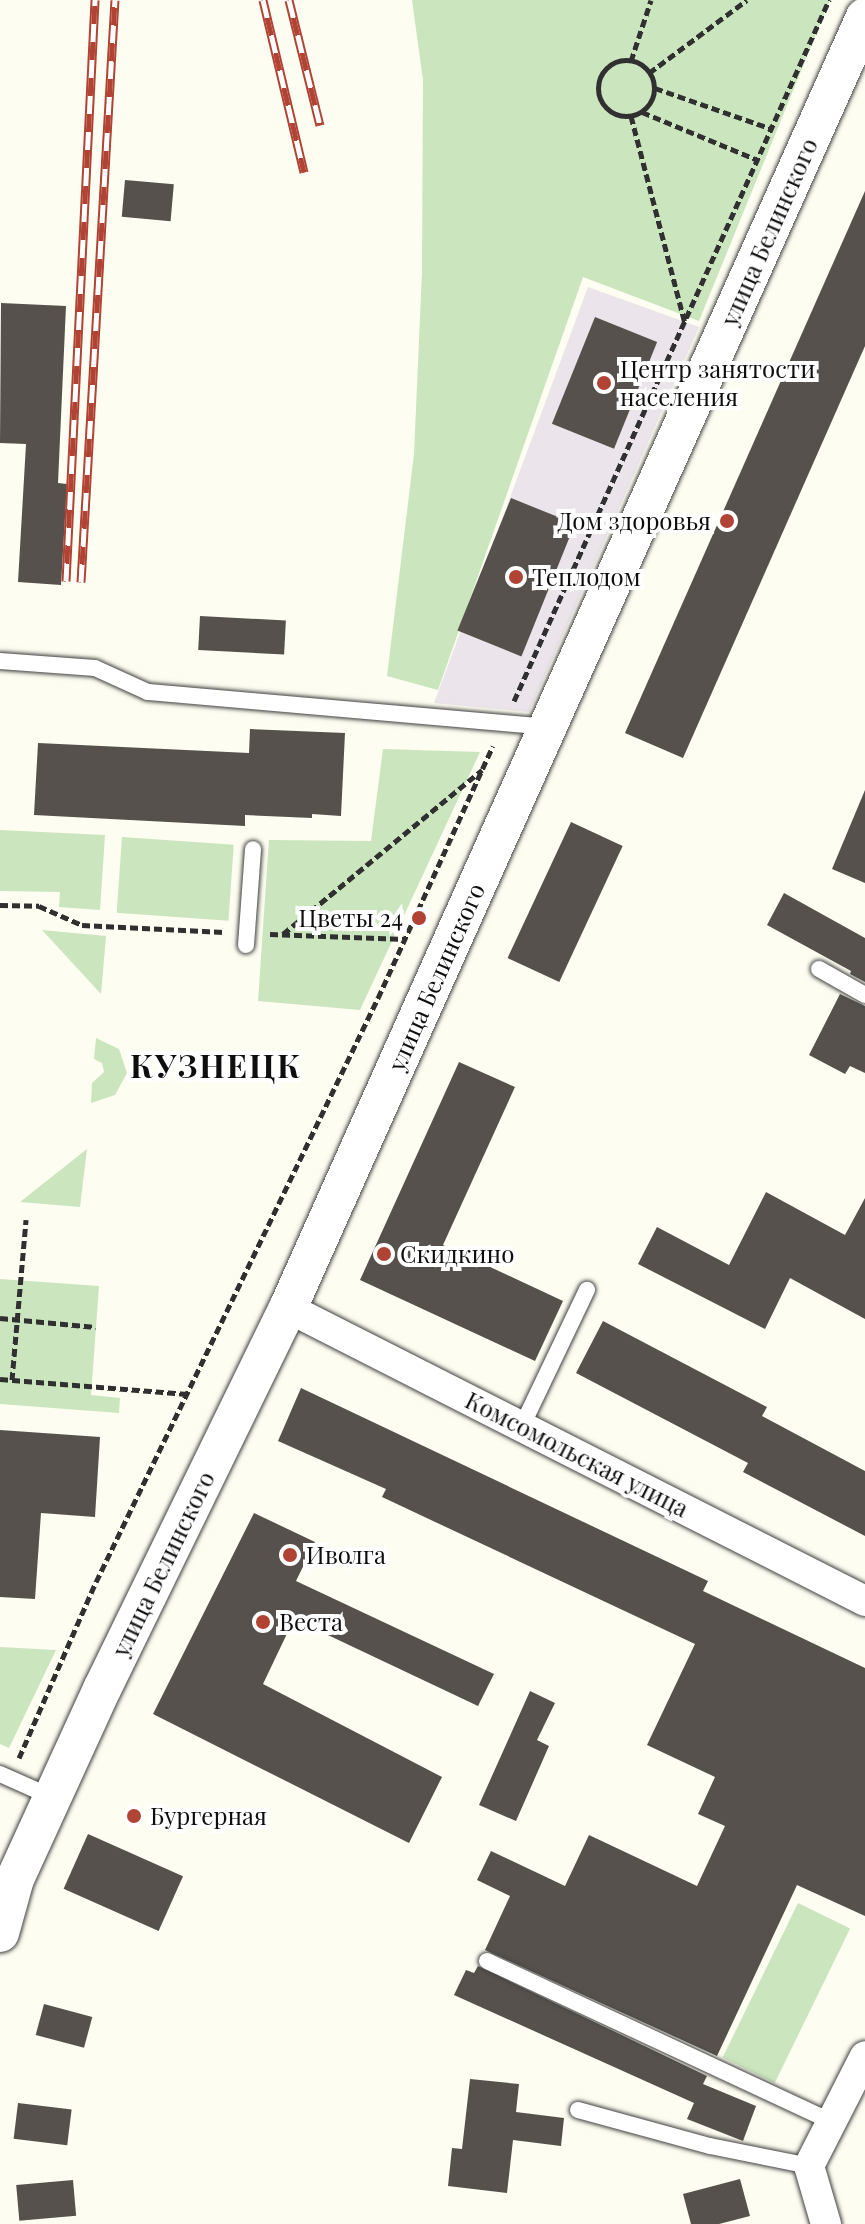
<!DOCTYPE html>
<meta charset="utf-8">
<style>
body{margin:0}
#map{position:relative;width:865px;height:2224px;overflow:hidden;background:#fdfdf1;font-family:"Playfair Display",serif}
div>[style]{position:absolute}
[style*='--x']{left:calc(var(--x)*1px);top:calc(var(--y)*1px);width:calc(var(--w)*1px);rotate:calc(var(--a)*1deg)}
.industrial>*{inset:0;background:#ece4eb}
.green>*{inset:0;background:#cbe5be;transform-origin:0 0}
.building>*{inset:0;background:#56514c;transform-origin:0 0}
.path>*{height:5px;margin-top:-2.5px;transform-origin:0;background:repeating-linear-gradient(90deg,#303030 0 8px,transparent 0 12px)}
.path>.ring{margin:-2.5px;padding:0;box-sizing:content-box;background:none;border:5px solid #303030;border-radius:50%}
.roads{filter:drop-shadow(0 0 2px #414141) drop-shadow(0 0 2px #414141)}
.service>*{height:16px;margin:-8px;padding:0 8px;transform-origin:8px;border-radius:8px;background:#fff}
.minor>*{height:30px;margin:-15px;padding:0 15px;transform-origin:15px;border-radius:15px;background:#fff}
.tertiary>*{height:38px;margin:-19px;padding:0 19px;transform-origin:19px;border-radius:19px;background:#fff}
.rail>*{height:9px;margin-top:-4.5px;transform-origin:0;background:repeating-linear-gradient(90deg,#fff 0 18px,#b04334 0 36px);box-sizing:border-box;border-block:2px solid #b04334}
.dots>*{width:22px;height:22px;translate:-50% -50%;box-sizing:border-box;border:4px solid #fff;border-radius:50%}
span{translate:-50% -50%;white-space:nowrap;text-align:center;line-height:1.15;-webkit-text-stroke:8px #fff;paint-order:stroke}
.street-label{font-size:24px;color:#0e0e0e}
.poi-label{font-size:24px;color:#0e0e0e}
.left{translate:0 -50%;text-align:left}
.right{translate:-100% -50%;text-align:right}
.district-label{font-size:32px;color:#0e0e0e;font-weight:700;letter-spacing:2px}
</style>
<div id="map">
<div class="industrial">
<i style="clip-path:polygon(588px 287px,699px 327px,529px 712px,434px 703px)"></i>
</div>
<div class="green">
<i style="clip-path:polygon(412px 0,830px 0,699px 321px,583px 277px,438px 690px,387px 676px,414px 454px,422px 273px,423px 80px)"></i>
<i style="clip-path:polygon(383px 749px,480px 752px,360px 1010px,258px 1001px,269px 840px,371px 841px)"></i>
<i style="clip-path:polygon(0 830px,105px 835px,100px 910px,59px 907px,60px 892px,0 891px)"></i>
<i style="left:122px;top:837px;width:112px;height:76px;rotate:4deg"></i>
<i style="clip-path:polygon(42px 930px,106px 936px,101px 994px)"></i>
<i style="clip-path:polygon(96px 1038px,119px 1049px,127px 1073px,115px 1095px,91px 1103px,92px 1083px,104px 1072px,102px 1063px,94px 1059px)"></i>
<i style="clip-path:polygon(87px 1149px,80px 1207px,20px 1202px)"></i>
<i style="clip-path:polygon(0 1279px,99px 1286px,91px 1395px,120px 1398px,119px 1413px,0 1404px)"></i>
<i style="clip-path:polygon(0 1647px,56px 1650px,9px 1748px,0 1744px)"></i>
<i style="left:798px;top:1903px;width:58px;height:172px;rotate:26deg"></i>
</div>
<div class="building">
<i style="left:125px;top:180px;width:49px;height:37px;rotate:5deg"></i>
<i style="clip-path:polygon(865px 191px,865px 346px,683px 758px,625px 733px)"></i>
<i style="clip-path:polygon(1px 303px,66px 306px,58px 483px,67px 484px,61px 585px,18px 582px,26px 444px,0 443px)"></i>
<i style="left:595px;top:317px;width:67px;height:115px;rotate:22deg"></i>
<i style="left:511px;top:498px;width:69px;height:143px;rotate:22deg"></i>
<i style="left:200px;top:616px;width:86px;height:34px;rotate:3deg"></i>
<i style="clip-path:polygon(250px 729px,345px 733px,341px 816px,312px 814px,312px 818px,245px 815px,245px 826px,34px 815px,38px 743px,249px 753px)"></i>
<i style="clip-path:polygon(865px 790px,865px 883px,832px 869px)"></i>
<i style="left:571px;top:822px;width:57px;height:150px;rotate:25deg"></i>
<i style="clip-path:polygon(784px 893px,865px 938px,865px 982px,850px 974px,851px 971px,767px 925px)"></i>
<i style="clip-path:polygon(840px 994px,865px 1006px,865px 1073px,850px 1066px,845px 1074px,809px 1055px)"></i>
<i style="clip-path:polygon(459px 1062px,515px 1087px,443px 1245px,563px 1301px,535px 1361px,360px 1280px)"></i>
<i style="clip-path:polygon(766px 1192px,845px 1235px,865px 1198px,865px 1319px,790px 1278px,765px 1329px,638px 1264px,657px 1227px,729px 1265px)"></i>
<i style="clip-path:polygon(603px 1321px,767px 1407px,762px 1416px,865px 1471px,865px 1536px,743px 1472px,748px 1463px,576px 1373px)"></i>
<i style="clip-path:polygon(301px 1388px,708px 1581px,703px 1591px,865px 1668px,865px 1916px,797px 1885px,717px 2056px,485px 1950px,510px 1896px,477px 1880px,491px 1851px,565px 1886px,589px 1835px,697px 1886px,725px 1826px,698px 1814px,715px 1777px,647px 1745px,695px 1644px,382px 1497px,386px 1489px,278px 1441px)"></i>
<i style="clip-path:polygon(0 1430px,100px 1437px,95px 1517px,41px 1513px,35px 1599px,0 1597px)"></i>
<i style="clip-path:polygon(254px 1513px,315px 1542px,296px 1581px,494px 1674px,478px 1706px,294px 1619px,263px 1684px,442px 1777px,409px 1843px,153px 1714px)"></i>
<i style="clip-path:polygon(530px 1691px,555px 1703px,537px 1740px,549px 1746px,516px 1821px,479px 1805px)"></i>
<i style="left:88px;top:1834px;width:104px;height:60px;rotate:24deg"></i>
<i style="clip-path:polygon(478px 1966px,707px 2076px,703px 2084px,756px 2106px,743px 2141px,687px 2119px,694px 2103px,454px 1995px,466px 1970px,474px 1973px)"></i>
<i style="left:44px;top:2004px;width:50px;height:32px;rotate:15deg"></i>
<i style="clip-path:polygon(470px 2079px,519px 2084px,516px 2112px,564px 2118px,561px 2146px,513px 2140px,507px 2193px,448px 2186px,452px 2148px,462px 2149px)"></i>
<i style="left:18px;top:2103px;width:54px;height:36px;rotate:7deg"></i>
<i style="clip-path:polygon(740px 2179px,750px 2216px,719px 2224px,691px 2224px,683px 2194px)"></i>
<i style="left:73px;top:2180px;width:36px;height:57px;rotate:85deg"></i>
</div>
<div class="path">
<i class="ring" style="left:598px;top:60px;width:51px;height:51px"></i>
<i style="--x:631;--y:61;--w:64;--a:-71.8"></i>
<i style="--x:649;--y:73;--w:122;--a:-36.7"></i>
<i style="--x:655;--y:88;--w:124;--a:19.3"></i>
<i style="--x:642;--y:112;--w:126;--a:22.5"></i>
<i style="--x:631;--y:116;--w:214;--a:75.4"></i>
<i style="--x:514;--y:701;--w:769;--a:-65.8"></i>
<i style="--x:0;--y:905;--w:39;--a:1"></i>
<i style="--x:39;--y:906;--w:47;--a:23.8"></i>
<i style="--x:82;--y:925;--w:142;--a:2.8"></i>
<i style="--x:270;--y:934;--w:135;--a:2.1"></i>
<i style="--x:283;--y:934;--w:258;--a:-39.5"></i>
<i style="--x:0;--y:1318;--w:96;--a:5.4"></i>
<i style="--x:0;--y:1379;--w:188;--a:4.6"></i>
<i style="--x:12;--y:1380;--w:161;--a:-85"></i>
<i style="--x:19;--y:1758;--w:192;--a:-66.4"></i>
<i style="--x:96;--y:1582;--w:649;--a:-64.23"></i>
<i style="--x:378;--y:998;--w:277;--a:-65.5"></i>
</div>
<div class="roads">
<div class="service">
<i style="--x:0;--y:661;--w:95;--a:4.2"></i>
<i style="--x:95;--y:668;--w:58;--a:24.4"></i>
<i style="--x:148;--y:692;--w:400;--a:5"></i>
<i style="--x:246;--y:945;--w:96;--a:-85.8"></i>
<i style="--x:819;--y:969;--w:53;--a:29.5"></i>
<i style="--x:522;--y:1426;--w:151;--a:-64.5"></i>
<i style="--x:0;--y:1774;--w:57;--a:23.9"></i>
<i style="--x:487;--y:1961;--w:381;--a:25"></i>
<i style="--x:578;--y:2110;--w:137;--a:15.3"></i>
<i style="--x:710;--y:2146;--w:101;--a:11.4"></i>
</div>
<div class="minor">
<i style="--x:288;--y:1308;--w:647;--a:26.92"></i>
<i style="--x:826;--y:2224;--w:60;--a:-106.3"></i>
<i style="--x:809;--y:2166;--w:123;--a:-63"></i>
</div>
<div class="tertiary">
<i style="--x:0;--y:1933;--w:56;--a:-74.5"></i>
<i style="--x:15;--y:1879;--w:211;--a:-65.4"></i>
<i style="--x:103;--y:1687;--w:422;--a:-64"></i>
<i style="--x:288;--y:1308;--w:1414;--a:-65.92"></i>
</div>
</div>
<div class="rail">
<i style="--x:263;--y:0;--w:177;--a:76.6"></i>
<i style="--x:289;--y:0;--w:129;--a:76.1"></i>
<i style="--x:66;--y:581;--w:582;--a:-87.14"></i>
<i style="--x:81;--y:582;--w:583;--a:-86.66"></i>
</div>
<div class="dots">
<i style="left:604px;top:383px;background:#b04334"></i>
<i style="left:727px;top:521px;background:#b04334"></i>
<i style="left:516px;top:577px;background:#b04334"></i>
<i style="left:419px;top:918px;background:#b04334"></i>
<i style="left:384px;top:1254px;background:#b04334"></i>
<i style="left:290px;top:1555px;background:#b04334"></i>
<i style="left:263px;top:1622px;background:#b04334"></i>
<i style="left:134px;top:1816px;background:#b04334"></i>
</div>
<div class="street-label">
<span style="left:769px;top:232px;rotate:-66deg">улица Белинского</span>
<span style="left:436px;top:977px;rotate:-66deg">улица Белинского</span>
<span style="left:577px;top:1454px;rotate:27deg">Комсомольская улица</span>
<span style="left:163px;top:1564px;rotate:-64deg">улица Белинского</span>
</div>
<div class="poi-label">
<span class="left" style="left:620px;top:383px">Центр занятости<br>населения</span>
<span class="right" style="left:711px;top:521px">Дом здоровья</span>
<span class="left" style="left:532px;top:577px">Теплодом</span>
<span class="right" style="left:403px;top:918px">Цветы 24</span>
<span class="left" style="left:400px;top:1254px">Скидкино</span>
<span class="left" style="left:306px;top:1555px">Иволга</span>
<span class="left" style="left:279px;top:1622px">Веста</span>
<span class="left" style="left:150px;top:1816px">Бургерная</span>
</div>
<div class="district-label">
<span style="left:216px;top:1065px">КУЗНЕЦК</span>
</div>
</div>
